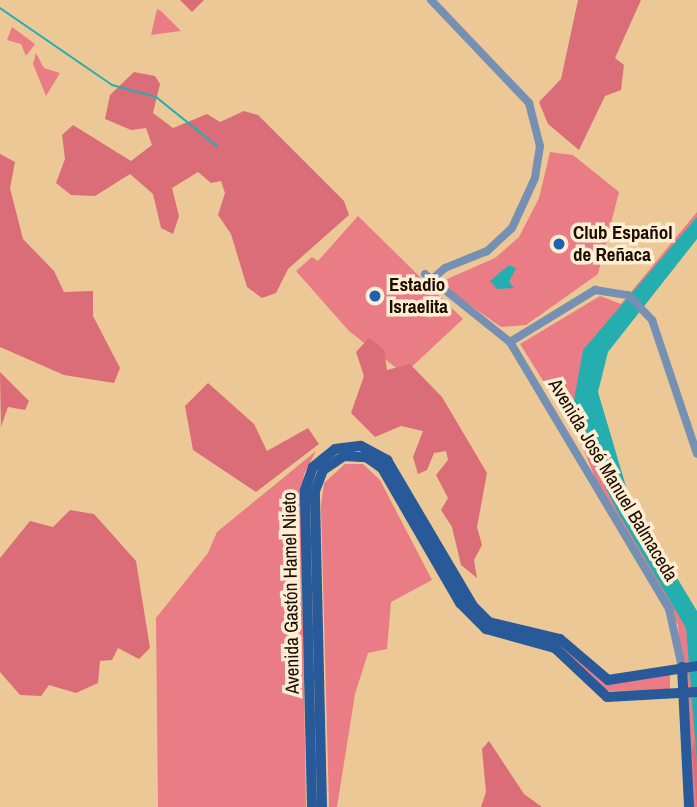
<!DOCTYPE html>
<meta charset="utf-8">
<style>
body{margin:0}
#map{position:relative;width:697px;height:807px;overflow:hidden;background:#ecc897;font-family:"Archivo Narrow",sans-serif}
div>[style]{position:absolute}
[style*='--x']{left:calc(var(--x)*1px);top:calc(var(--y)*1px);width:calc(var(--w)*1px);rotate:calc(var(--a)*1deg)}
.green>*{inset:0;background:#ea7c85}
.forest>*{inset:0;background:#da6d77}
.water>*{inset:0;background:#25aeaf}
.stream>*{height:2px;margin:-1px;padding:0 1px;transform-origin:1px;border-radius:1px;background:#25aeaf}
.minor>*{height:8px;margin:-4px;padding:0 4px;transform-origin:4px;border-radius:4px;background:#7690b4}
.major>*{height:10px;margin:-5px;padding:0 5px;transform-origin:5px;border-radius:5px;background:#285999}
.dots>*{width:19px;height:19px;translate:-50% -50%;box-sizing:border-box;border:4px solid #ffedd4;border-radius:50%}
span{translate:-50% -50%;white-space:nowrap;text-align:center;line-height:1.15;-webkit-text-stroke:7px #ffedd4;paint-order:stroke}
.poi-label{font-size:19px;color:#1a0e00;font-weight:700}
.left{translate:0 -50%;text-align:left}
.street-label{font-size:19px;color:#1a0e00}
</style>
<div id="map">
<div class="green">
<i style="clip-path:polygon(157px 9px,161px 11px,181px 31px,151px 35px)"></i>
<i style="clip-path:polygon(12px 27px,35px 44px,26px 56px,21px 44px,7px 40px)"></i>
<i style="clip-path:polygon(36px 53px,44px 68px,60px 73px,46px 96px,33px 64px)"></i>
<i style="clip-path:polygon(550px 152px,573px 155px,619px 192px,598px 274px,526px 325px,501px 327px,450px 291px,447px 279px,495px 258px,519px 237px,539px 198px)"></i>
<i style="clip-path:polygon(697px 212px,697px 237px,603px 352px,593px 394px,625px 500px,697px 620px,697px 807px,690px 807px,678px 625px,602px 495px,579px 438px,520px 344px,600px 296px,621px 304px)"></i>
<i style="clip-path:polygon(358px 216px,463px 319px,404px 374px,349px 331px,296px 271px,312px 257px,318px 261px)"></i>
<i style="clip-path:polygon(316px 451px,304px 474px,301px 507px,306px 807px,158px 807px,156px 618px,208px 553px,217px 532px)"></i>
<i style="clip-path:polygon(345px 464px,363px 464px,380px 480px,432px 580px,391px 602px,387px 649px,368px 653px,355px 694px,337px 807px,329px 807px,321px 505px,324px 483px)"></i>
<i style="clip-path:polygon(388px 470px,481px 618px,505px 631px,559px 643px,605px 683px,670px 674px,670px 690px,605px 691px,560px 647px,505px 634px,483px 623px)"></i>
</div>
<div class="forest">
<i style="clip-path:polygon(180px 0,204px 0,192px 12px)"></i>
<i style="clip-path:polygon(578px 0,641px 0,615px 58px,624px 65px,621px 90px,605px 96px,579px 150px,548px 124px,539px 102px,561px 79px)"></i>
<i style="clip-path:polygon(134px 72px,155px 76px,160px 84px,153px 113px,173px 128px,207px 114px,220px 122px,244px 111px,258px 115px,344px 201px,349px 215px,288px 269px,276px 293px,262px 298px,247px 287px,231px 234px,218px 215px,225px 193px,221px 181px,211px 183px,198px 172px,172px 188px,179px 216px,173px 234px,161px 228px,153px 194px,130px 174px,95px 196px,71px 195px,56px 183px,65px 159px,62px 135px,73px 125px,131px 161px,152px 145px,146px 128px,131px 130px,105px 119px,110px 95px)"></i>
<i style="clip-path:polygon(0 154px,15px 162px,10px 188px,23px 239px,54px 271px,64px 292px,93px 291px,93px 316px,120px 368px,114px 383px,64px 375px,0 347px)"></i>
<i style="clip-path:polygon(369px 338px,384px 350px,387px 370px,410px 364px,442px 397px,487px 473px,477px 527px,482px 545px,474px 560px,477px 578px,461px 565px,452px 527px,441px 510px,448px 498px,436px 475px,448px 460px,446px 451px,434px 453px,427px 470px,418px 474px,413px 457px,423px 431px,401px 426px,375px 437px,351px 413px,364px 376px,356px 352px)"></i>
<i style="clip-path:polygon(0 372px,29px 401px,25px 410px,8px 407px,1px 427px)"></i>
<i style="clip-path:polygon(208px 383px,254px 424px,267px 451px,308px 428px,319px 444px,256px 492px,193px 450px,185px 406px)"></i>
<i style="clip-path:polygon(70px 510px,94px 514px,136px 561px,150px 648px,139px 659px,118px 648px,112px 660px,100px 661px,98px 683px,76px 693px,49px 685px,41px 696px,20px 695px,0 672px,0 558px,30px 521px,53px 527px)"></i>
<i style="clip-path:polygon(489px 741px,524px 794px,542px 807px,481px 807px,486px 792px,482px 749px)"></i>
<i style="clip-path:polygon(695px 741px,697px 763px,697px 807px,692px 751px)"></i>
</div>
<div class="water">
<i style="clip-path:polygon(697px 217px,697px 239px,608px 352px,598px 392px,630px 500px,697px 611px,697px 763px,686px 628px,617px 511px,576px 427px,573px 406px,583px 350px)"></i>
<i style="clip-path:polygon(509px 265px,516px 268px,509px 282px,514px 288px,497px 289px,490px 281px)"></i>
</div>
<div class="stream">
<i style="--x:0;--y:8;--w:136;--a:34.5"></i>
<i style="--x:112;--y:85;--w:46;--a:15.3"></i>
<i style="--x:156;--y:97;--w:78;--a:38.8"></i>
</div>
<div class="minor">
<i style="--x:431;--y:0;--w:142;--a:46.4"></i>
<i style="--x:529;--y:103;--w:44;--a:75.7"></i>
<i style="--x:540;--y:146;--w:32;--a:99"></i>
<i style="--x:535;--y:178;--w:55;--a:114.7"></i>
<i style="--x:512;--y:228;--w:34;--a:137"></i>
<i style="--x:487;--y:251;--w:45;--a:158"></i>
<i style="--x:445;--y:268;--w:18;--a:139"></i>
<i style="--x:425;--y:274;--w:109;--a:38.7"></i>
<i style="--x:510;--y:342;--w:311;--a:59.2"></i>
<i style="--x:669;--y:609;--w:59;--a:77.4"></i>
<i style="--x:510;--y:342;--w:100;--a:-31.5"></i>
<i style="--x:595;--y:290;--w:33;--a:9"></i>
<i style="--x:628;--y:295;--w:35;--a:46"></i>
<i style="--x:652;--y:320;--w:141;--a:71.4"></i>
</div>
<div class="major">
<i style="--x:682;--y:667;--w:140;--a:87.1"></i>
<i style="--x:312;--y:807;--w:317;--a:-91.3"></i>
<i style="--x:305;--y:490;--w:24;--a:-71"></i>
<i style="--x:313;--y:467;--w:28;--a:-39"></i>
<i style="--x:335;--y:449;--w:26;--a:-7"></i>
<i style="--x:361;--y:446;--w:30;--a:28"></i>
<i style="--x:387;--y:460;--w:169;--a:59.5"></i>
<i style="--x:473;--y:606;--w:23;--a:45"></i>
<i style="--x:489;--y:622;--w:73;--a:13.5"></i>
<i style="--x:560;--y:639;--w:63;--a:40.5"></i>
<i style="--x:608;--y:680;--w:90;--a:-8.9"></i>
<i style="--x:322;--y:807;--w:316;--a:-91.3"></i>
<i style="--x:315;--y:491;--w:22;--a:-69"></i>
<i style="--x:323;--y:470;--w:25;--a:-34"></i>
<i style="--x:344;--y:456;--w:22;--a:3"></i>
<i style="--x:366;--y:457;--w:19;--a:35"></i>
<i style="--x:382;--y:468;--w:156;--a:60"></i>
<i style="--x:460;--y:603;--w:37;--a:45"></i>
<i style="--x:486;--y:629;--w:72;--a:15.4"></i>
<i style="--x:555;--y:648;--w:71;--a:43.3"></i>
<i style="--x:607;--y:697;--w:90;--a:-3.2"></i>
</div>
<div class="dots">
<i style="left:559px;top:244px;background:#1e60b1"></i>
<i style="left:375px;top:296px;background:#1e60b1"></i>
</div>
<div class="poi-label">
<span class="left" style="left:573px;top:244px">Club Español<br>de Reñaca</span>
<span class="left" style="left:389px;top:296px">Estadio<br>Israelita</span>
</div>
<div class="street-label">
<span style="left:613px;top:480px;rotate:59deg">Avenida José Manuel Balmaceda</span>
<span style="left:291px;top:593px;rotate:-91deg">Avenida Gastón Hamel Nieto</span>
</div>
</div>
